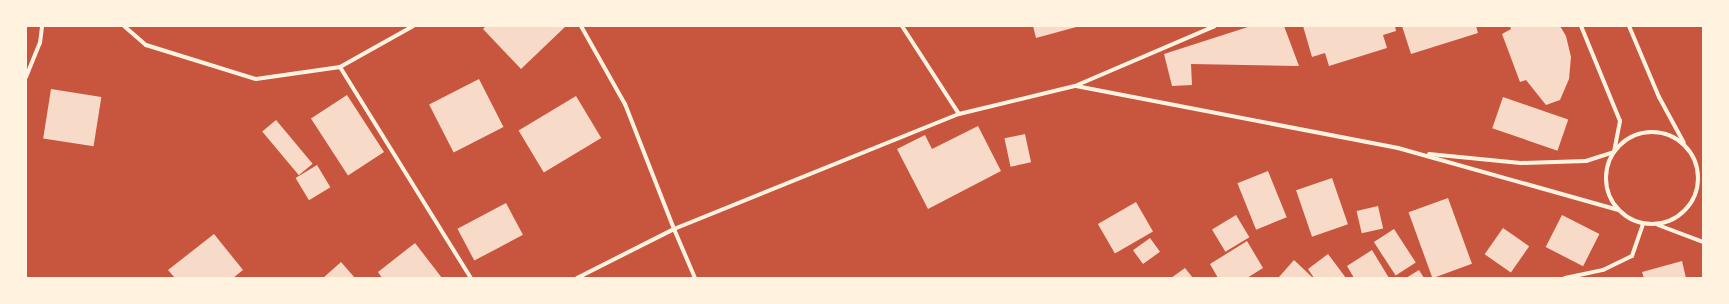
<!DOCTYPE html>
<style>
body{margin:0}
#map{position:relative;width:1729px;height:304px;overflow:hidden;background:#c8553d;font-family:Inter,sans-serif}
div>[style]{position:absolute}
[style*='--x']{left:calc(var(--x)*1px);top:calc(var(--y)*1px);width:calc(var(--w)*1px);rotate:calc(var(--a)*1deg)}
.building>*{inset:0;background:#f7dbc8;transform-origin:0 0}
.minor>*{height:4px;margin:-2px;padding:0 2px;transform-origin:2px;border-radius:2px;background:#fff3e0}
.minor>.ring{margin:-2px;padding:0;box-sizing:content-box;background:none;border:4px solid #fff3e0;border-radius:50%}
span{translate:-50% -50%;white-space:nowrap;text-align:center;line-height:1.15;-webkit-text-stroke:3px #fff3e0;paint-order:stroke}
.frame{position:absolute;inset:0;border:27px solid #fff3e0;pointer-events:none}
</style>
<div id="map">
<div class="building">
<i style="clip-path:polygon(486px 26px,566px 26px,521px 69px,483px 29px)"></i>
<i style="clip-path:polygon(1033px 26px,1080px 26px,1036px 38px)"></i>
<i style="clip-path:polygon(1251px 26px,1284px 26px,1299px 66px,1191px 64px,1192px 85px,1172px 86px,1164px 54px)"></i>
<i style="clip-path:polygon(1303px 26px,1395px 26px,1396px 31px,1383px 35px,1387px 48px,1329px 66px,1325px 53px,1312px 57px)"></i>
<i style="clip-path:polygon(1402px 26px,1476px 26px,1478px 33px,1411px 54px)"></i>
<i style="clip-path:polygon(1510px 26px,1560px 26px,1566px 36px,1571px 57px,1569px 79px,1560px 100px,1546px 105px,1526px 80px,1520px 82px,1502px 34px,1511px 29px)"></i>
<i style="left:479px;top:79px;width:54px;height:56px;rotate:63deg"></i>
<i style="left:51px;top:89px;width:51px;height:50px;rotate:9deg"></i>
<i style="left:347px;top:95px;width:68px;height:43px;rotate:57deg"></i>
<i style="left:576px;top:96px;width:49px;height:67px;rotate:59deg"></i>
<i style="left:1503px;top:97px;width:69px;height:33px;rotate:19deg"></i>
<i style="left:276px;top:120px;width:57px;height:18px;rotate:50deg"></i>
<i style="clip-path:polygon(978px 126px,1001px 171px,928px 209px,897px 149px,925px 135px,932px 149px)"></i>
<i style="left:1025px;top:134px;width:29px;height:21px;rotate:78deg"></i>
<i style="left:317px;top:165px;width:26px;height:25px;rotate:59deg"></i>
<i style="left:1268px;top:171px;width:50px;height:33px;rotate:68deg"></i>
<i style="left:1332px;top:178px;width:49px;height:38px;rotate:71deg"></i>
<i style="left:1448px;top:198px;width:70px;height:42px;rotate:70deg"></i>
<i style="left:1136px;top:202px;width:34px;height:44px;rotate:60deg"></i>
<i style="left:506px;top:203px;width:36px;height:55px;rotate:62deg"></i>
<i style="left:1378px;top:206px;width:23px;height:22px;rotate:77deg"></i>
<i style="left:1236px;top:215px;width:26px;height:28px;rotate:59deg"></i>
<i style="left:1562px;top:215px;width:42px;height:36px;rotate:27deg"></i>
<i style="left:1503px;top:228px;width:32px;height:32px;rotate:35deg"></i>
<i style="left:1394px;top:229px;width:40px;height:24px;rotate:57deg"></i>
<i style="clip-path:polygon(214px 234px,243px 270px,233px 278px,175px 278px,168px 270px)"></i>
<i style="left:1150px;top:238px;width:17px;height:21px;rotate:54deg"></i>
<i style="clip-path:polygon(1247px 241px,1263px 268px,1247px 278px,1218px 278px,1210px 264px)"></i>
<i style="clip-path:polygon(415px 243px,442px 278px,382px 278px,378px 272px)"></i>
<i style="clip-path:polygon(1372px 250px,1389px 278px,1354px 278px,1347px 266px)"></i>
<i style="clip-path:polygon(1328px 254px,1346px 278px,1314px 278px,1308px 269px)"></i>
<i style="clip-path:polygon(1294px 260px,1313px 278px,1279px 277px)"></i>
<i style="clip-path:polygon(1682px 261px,1686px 278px,1644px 278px,1642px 272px)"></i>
<i style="clip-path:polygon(341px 262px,355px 278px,323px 278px)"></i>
<i style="clip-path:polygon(1185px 268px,1193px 278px,1171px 278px)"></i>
<i style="clip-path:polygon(1419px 270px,1424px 278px,1406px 278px)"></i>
</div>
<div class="minor">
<i style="--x:124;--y:26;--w:29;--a:41"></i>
<i style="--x:146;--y:45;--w:115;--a:17.2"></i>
<i style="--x:256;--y:79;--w:85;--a:-8.1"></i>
<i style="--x:340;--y:67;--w:84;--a:-29.3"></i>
<i style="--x:581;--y:26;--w:90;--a:60.6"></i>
<i style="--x:625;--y:104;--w:134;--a:68.6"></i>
<i style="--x:674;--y:229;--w:53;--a:66.8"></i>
<i style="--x:902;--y:26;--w:105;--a:57.1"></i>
<i style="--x:1629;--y:26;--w:77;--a:67.1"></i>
<i style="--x:1659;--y:97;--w:52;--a:61.5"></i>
<i style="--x:340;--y:67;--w:248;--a:58.2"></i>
<i style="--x:26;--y:77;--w:37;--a:-68"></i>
<i style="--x:40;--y:43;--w:17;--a:-83"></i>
<i style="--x:1076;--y:86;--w:328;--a:10.9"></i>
<i style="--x:1398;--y:148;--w:229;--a:15.7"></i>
<i class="ring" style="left:1606px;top:132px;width:88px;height:88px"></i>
<i style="--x:1429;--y:154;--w:92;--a:5.6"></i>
<i style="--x:1521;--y:163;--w:65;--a:-1.8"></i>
<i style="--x:1586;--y:161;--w:29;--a:-18"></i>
<i style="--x:1614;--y:152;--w:32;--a:-79"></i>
<i style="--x:1620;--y:121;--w:103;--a:-112.3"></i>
<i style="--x:1658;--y:225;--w:48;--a:20.7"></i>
<i style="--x:577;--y:278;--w:109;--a:-26.8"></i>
<i style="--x:674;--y:229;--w:307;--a:-22"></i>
<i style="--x:959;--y:114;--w:119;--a:-13.6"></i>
<i style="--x:1075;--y:86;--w:152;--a:-23.2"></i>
<i style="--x:1565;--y:278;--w:39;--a:-12"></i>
<i style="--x:1603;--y:270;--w:32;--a:-26"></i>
<i style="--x:1632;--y:256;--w:34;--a:-71"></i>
</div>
<div class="frame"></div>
</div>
